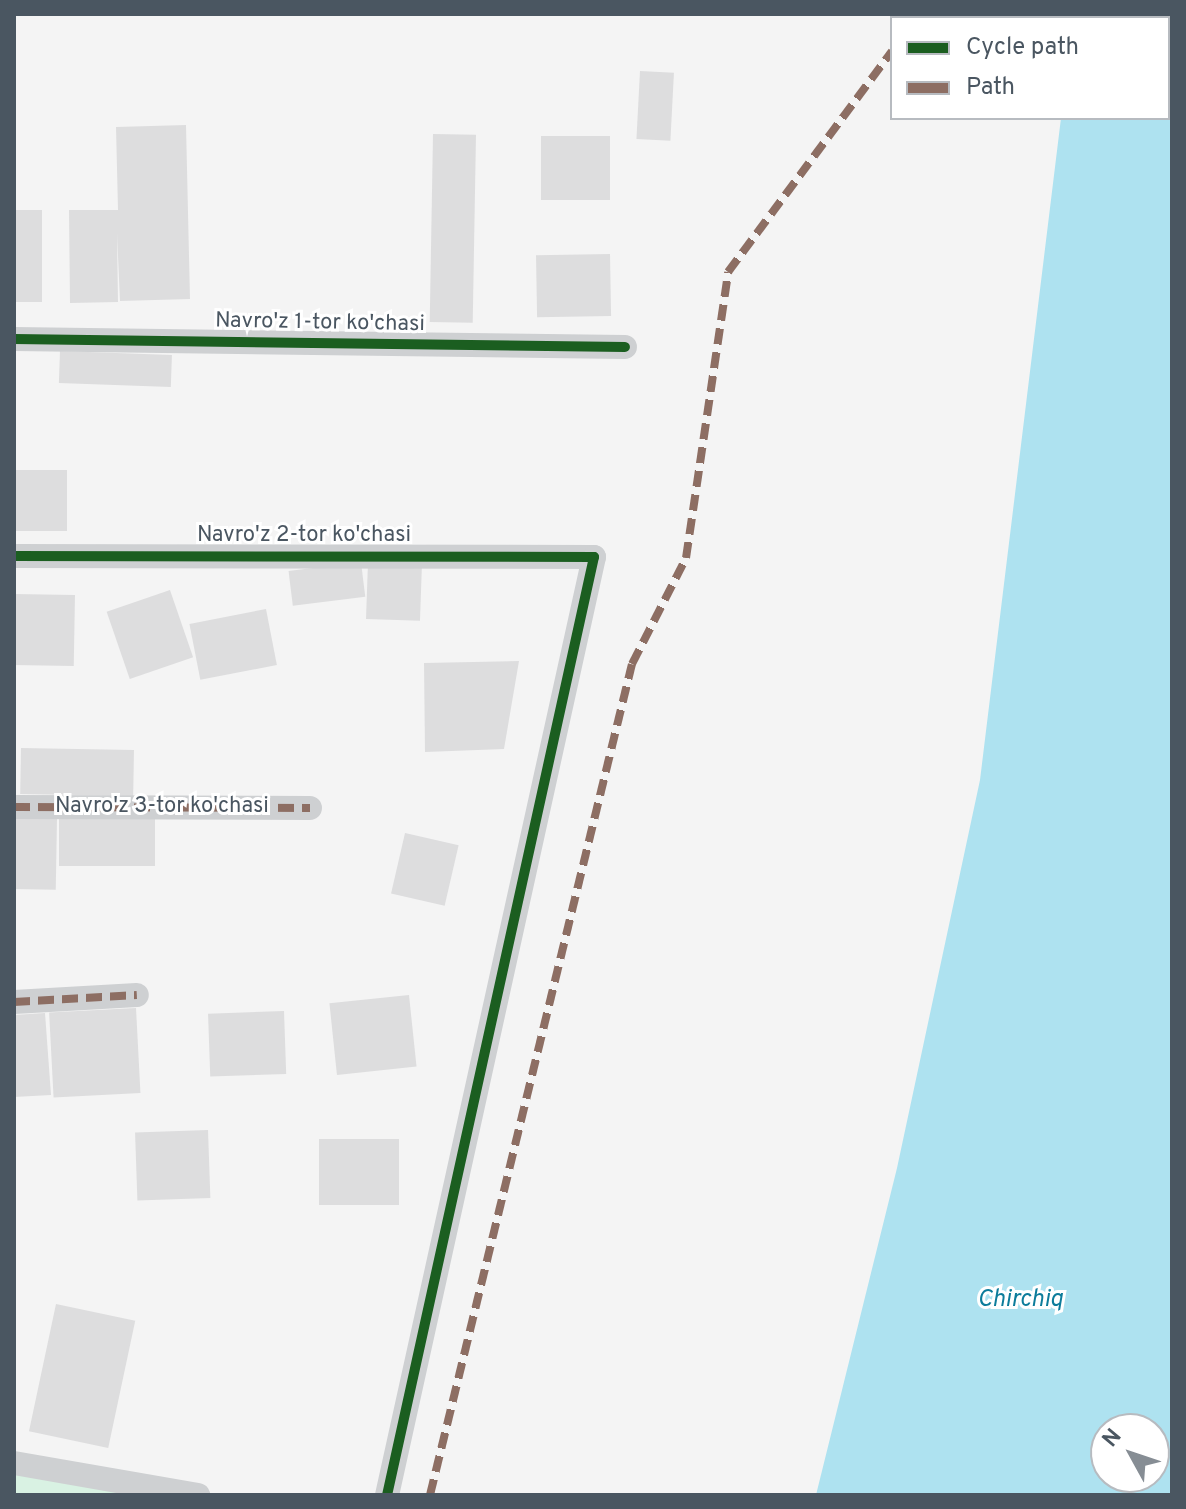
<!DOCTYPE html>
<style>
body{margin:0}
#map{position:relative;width:1186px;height:1509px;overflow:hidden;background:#f4f4f4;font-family:Overpass,sans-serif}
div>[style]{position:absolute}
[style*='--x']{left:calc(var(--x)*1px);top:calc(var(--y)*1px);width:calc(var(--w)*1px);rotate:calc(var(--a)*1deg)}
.green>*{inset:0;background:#d9f2e3}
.water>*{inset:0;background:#aee2f0}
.building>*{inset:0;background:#ddddde;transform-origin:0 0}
.minor>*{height:24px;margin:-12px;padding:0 12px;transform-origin:12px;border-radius:12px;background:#ced0d2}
.quiet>*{height:8px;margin-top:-4px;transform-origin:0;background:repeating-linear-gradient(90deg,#8d6e63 0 16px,transparent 0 24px)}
.cycleway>*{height:10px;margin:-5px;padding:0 5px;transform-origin:5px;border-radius:5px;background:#1b5e20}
span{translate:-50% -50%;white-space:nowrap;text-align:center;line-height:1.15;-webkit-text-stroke:6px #fff;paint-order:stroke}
.street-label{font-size:22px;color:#4a5661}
.water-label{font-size:24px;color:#0c7c9b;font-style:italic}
.frame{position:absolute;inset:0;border:16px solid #4a5661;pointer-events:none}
.legend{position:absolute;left:890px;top:16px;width:280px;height:104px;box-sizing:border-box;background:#fff;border:2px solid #b7bbc0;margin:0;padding:10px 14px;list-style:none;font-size:24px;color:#4a5661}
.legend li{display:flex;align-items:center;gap:16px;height:40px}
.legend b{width:40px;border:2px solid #b7bbc0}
.north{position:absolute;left:1090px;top:1413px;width:80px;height:80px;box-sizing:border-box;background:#fff;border:2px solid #b7bbc0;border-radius:50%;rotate:310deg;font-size:22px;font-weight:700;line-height:32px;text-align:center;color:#4a5661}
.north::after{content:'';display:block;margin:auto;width:28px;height:36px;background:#868d94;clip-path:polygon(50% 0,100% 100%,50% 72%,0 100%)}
</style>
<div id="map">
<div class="green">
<i style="clip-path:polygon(14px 1472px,136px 1495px,14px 1495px)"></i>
</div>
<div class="water">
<i style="clip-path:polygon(evenodd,1066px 14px,1172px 14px,1172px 1495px,816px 1495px,897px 1168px,980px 780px,1061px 118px,1168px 118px,1168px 18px,1066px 14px,1106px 1429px,1154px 1429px,1154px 1477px,1106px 1477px,1106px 1429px)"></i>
</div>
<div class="building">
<i style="left:640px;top:71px;width:34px;height:68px;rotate:3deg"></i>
<i style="clip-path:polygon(186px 125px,190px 299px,120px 301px,117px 233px,118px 302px,70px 303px,69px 210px,118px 210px,116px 127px)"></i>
<i style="left:433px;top:134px;width:43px;height:188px;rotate:1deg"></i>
<i style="left:610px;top:136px;width:64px;height:69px;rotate:90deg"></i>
<i style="left:14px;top:210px;width:28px;height:92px"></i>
<i style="left:610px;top:254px;width:62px;height:74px;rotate:89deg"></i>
<i style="left:60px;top:351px;width:112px;height:32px;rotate:2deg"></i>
<i style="left:14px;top:470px;width:53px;height:61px"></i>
<i style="left:361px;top:562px;width:35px;height:73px;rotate:83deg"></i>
<i style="left:368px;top:562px;width:54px;height:57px;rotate:2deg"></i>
<i style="left:170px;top:590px;width:71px;height:67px;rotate:71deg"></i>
<i style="left:14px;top:594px;width:61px;height:71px;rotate:1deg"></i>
<i style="left:266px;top:609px;width:57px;height:78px;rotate:79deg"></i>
<i style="clip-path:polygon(519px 661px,504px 749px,425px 752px,424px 663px)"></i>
<i style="left:21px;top:748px;width:113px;height:46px;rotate:1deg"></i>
<i style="left:14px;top:818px;width:43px;height:71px;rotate:1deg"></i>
<i style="left:155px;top:818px;width:48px;height:96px;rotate:90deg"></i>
<i style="left:405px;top:833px;width:55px;height:62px;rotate:13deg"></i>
<i style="left:409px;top:995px;width:72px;height:80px;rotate:84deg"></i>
<i style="left:136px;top:1008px;width:85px;height:87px;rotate:87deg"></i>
<i style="left:284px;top:1011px;width:63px;height:76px;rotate:88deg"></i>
<i style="clip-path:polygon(45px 1013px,51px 1095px,14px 1097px,14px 1015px)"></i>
<i style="left:208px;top:1130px;width:68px;height:73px;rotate:88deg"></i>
<i style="left:319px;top:1139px;width:80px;height:66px"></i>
<i style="left:56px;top:1304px;width:81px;height:130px;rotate:12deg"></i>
</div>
<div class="minor">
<i style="--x:14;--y:339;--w:611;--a:0.75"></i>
<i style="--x:14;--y:556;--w:580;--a:0.1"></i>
<i style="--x:594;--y:557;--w:961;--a:102.44"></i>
<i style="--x:14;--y:807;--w:296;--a:0.2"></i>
<i style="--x:14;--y:1002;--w:123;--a:-3.3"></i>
<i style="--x:14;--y:1463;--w:187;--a:9.9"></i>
</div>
<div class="quiet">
<i style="--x:909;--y:18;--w:5;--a:-53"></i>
<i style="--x:14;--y:807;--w:296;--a:0.2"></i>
<i style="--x:14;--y:1002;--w:123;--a:-3.3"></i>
<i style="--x:430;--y:1495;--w:855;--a:-76.34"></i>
<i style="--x:632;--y:664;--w:119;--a:-63"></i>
<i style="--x:686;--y:558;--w:289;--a:-81.6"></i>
<i style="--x:728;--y:272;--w:275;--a:-53.4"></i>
</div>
<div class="cycleway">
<i style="--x:14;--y:339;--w:611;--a:0.75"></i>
<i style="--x:14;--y:556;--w:580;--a:0.1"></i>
<i style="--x:594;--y:557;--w:961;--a:102.44"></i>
</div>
<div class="street-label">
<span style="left:320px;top:323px;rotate:1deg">Navro'z 1-tor ko'chasi</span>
<span style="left:304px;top:536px">Navro'z 2-tor ko'chasi</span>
<span style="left:162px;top:807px">Navro'z 3-tor ko'chasi</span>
</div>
<div class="water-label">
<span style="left:1020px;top:1301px">Chirchiq</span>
</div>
<div class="frame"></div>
<ul class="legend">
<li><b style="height:10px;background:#1b5e20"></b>Cycle path</li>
<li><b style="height:10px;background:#8d6e63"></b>Path</li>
</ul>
<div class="north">N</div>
</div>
